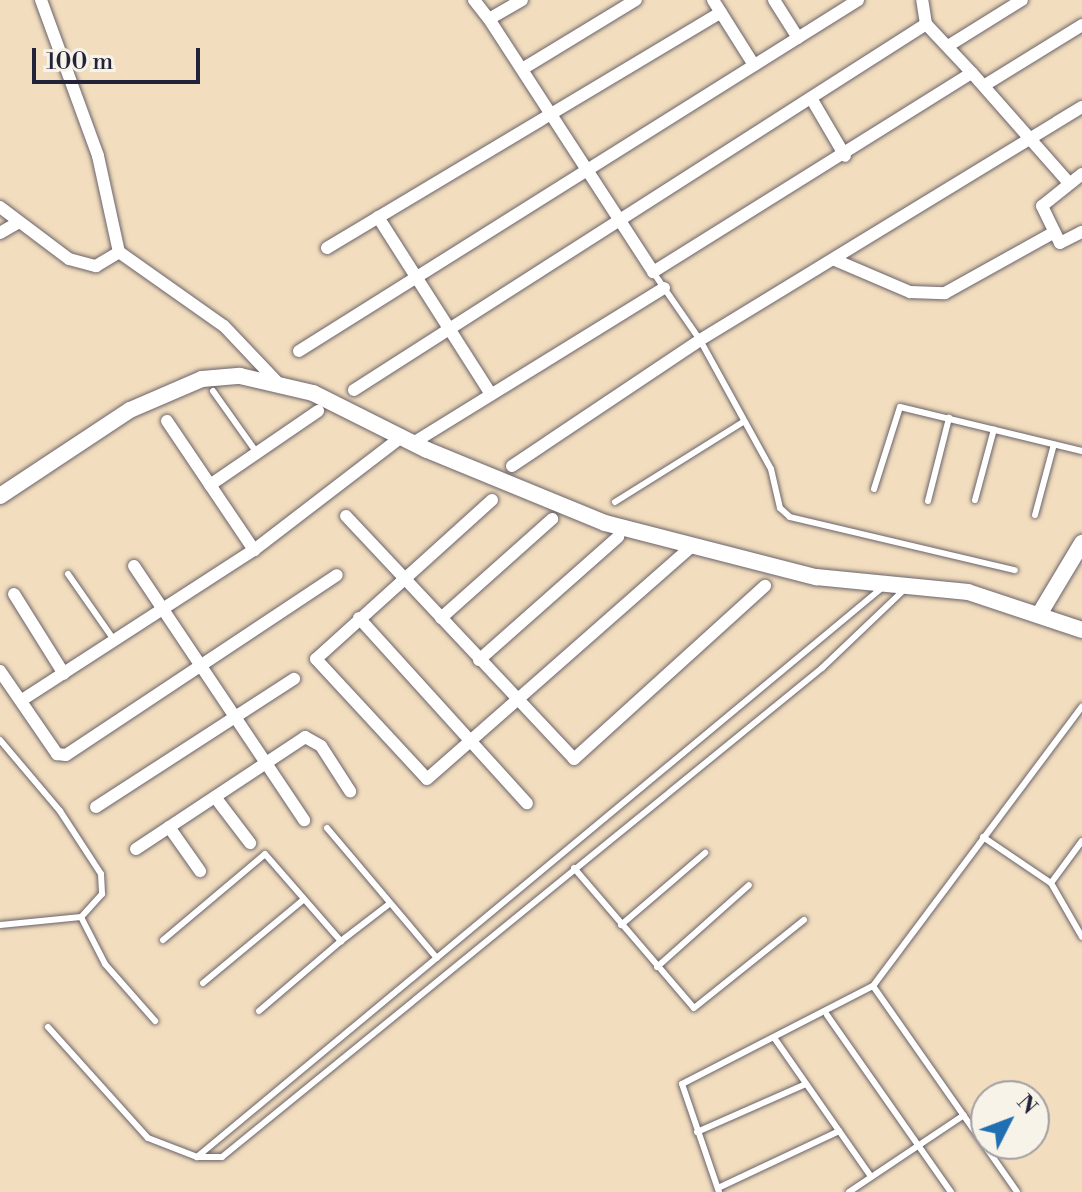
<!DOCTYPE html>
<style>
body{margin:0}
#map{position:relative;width:1082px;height:1192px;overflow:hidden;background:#f2ddbe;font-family:"Libre Bodoni",serif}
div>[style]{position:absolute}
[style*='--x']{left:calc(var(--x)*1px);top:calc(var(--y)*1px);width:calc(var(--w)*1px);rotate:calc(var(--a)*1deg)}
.roads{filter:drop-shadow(0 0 2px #6b6369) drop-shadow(0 0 2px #6b6369)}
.service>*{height:6px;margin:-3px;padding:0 3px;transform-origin:3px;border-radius:3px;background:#fff}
.minor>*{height:12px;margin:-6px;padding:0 6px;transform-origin:6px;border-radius:6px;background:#fff}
.tertiary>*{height:16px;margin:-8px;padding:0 8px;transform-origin:8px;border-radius:8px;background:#fff}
span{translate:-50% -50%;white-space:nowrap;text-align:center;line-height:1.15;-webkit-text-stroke:8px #f7f3e8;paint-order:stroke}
.north{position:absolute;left:970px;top:1080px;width:80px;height:80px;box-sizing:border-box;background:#f7f3e8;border:2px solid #a29fa3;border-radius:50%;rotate:48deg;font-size:22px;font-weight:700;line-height:32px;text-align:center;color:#22223b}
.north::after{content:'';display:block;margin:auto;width:28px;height:36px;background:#1f6fb2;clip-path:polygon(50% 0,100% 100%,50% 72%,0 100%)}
.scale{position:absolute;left:32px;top:48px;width:168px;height:36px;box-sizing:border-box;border:4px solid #22223b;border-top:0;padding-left:10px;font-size:24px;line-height:28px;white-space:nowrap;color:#22223b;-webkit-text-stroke:6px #f7f3e8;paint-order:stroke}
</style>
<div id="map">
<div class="roads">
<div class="service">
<i style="--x:653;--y:272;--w:83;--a:55.3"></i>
<i style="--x:700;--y:340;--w:147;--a:61.2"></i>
<i style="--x:771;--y:469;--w:40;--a:77"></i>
<i style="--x:780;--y:508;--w:13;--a:42"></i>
<i style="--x:790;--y:517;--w:231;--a:13.3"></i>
<i style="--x:213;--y:391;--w:76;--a:54.6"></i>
<i style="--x:874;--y:489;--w:86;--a:-72.4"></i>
<i style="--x:900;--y:407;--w:187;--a:13.6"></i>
<i style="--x:975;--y:500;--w:73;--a:-75"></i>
<i style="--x:928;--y:501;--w:86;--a:-75.8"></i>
<i style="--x:615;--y:502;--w:151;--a:-32"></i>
<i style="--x:1035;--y:515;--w:73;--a:-75"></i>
<i style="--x:68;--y:574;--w:80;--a:55.1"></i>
<i style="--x:883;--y:587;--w:892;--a:140.28"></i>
<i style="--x:197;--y:1157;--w:25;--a:0"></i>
<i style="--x:222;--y:1157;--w:774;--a:-39.18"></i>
<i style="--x:822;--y:668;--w:115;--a:-43.6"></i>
<i style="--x:0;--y:740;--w:93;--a:49.8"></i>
<i style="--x:60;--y:811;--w:75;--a:56.9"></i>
<i style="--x:101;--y:874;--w:20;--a:87"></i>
<i style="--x:102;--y:894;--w:31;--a:132"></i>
<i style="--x:81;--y:917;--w:81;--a:174.4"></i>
<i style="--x:327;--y:828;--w:170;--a:49.8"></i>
<i style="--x:983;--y:837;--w:82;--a:34.1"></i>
<i style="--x:1051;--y:883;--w:62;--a:60.1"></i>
<i style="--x:574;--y:868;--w:184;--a:49.4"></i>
<i style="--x:694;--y:1008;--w:141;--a:-38.7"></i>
<i style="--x:1051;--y:883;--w:52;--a:-53.6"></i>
<i style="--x:81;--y:917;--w:53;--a:62.9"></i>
<i style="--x:105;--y:964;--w:76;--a:48.7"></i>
<i style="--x:621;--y:925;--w:111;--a:-40.6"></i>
<i style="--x:163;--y:940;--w:133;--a:-40.1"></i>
<i style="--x:265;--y:854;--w:116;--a:48.9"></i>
<i style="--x:341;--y:941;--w:61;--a:-37.6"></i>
<i style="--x:657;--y:967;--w:123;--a:-41.7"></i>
<i style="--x:203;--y:983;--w:131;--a:-39.7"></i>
<i style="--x:873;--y:986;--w:251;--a:55"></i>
<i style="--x:259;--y:1011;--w:108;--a:-40.5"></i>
<i style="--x:827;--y:1015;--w:216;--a:55"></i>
<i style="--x:48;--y:1027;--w:149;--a:48"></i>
<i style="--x:148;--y:1138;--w:53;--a:21.2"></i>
<i style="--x:775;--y:1039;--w:166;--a:55.1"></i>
<i style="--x:697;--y:1132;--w:119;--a:-23.8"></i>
<i style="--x:718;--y:1188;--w:134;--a:-25.2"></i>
<i style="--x:719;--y:1192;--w:114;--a:-108.9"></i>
<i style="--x:682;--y:1084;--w:215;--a:-27.2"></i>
<i style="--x:873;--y:986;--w:349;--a:-53.2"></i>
<i style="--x:849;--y:1192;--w:138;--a:-33.8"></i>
</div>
<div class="minor">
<i style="--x:41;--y:0;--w:166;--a:69.9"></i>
<i style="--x:98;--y:156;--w:98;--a:77.7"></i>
<i style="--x:119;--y:252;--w:128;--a:35.2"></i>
<i style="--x:224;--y:326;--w:76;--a:46.6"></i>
<i style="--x:474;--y:0;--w:24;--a:52"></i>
<i style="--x:522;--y:0;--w:38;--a:150"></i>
<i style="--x:489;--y:19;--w:302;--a:57"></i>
<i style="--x:653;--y:272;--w:376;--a:-32"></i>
<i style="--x:972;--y:73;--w:67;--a:-133.2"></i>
<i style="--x:926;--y:24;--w:24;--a:-99"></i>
<i style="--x:713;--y:0;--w:77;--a:57.8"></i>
<i style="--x:774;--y:0;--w:45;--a:57.7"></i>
<i style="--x:948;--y:46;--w:87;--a:-31.9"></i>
<i style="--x:524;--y:68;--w:131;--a:-31.3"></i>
<i style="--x:972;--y:73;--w:145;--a:48.6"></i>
<i style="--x:985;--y:85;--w:114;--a:-31.7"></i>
<i style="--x:811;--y:98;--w:67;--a:59.6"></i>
<i style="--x:1082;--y:174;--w:51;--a:141.3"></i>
<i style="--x:1042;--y:206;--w:41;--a:64.1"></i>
<i style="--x:1060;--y:243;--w:25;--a:-27"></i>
<i style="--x:0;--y:207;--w:86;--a:37"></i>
<i style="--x:69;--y:259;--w:28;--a:15"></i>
<i style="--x:96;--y:266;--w:27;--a:-31"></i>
<i style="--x:378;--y:217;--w:209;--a:57.5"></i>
<i style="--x:0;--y:233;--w:22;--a:-30"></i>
<i style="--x:327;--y:248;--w:459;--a:-30.9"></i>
<i style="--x:835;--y:260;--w:82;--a:23.1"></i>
<i style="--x:910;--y:292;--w:35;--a:2"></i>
<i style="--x:945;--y:293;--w:124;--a:-29.1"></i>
<i style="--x:299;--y:351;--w:660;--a:-32.12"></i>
<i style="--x:354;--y:390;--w:679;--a:-32.61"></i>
<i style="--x:167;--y:421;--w:156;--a:56"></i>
<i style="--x:413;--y:443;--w:295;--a:-31.7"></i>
<i style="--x:512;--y:466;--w:226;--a:-33.8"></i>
<i style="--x:700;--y:340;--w:447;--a:-31.4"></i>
<i style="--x:210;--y:485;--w:131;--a:-34.4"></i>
<i style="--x:492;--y:500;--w:237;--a:137.9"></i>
<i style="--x:316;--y:659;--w:163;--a:47.2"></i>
<i style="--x:427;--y:779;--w:354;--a:-41.3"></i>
<i style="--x:346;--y:516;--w:333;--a:46.8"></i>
<i style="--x:574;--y:759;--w:258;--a:-42.2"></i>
<i style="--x:134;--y:566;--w:306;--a:56.2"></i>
<i style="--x:14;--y:594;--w:94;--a:58"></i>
<i style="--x:359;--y:618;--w:250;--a:47.8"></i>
<i style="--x:441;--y:618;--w:149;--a:-41.7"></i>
<i style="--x:479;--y:660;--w:186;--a:-41.5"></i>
<i style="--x:0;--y:671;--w:101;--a:55.5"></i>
<i style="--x:57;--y:754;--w:9;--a:6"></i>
<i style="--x:66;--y:755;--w:325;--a:-33.6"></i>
<i style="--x:22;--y:700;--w:276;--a:-32.9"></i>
<i style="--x:254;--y:550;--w:185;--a:-37.5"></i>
<i style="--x:215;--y:797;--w:58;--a:52.7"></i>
<i style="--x:96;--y:807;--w:236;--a:-32.9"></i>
<i style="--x:169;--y:827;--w:54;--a:54.8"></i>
<i style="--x:136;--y:849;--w:203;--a:-33.5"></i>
<i style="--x:305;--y:737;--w:18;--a:29"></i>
<i style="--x:321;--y:746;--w:54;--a:57.2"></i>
</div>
<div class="tertiary">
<i style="--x:0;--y:496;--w:156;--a:-33.5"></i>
<i style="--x:130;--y:410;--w:78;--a:-23.3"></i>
<i style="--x:202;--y:379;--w:38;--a:-5"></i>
<i style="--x:240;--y:376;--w:75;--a:13.1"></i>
<i style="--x:313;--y:393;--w:127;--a:26.6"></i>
<i style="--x:427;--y:450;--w:192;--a:22.3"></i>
<i style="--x:605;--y:523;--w:218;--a:14.4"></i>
<i style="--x:816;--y:577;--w:153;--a:5.6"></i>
<i style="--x:968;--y:592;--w:120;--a:18.4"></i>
<i style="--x:1040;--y:613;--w:82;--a:-59"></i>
</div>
</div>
<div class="north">N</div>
<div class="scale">100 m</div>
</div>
